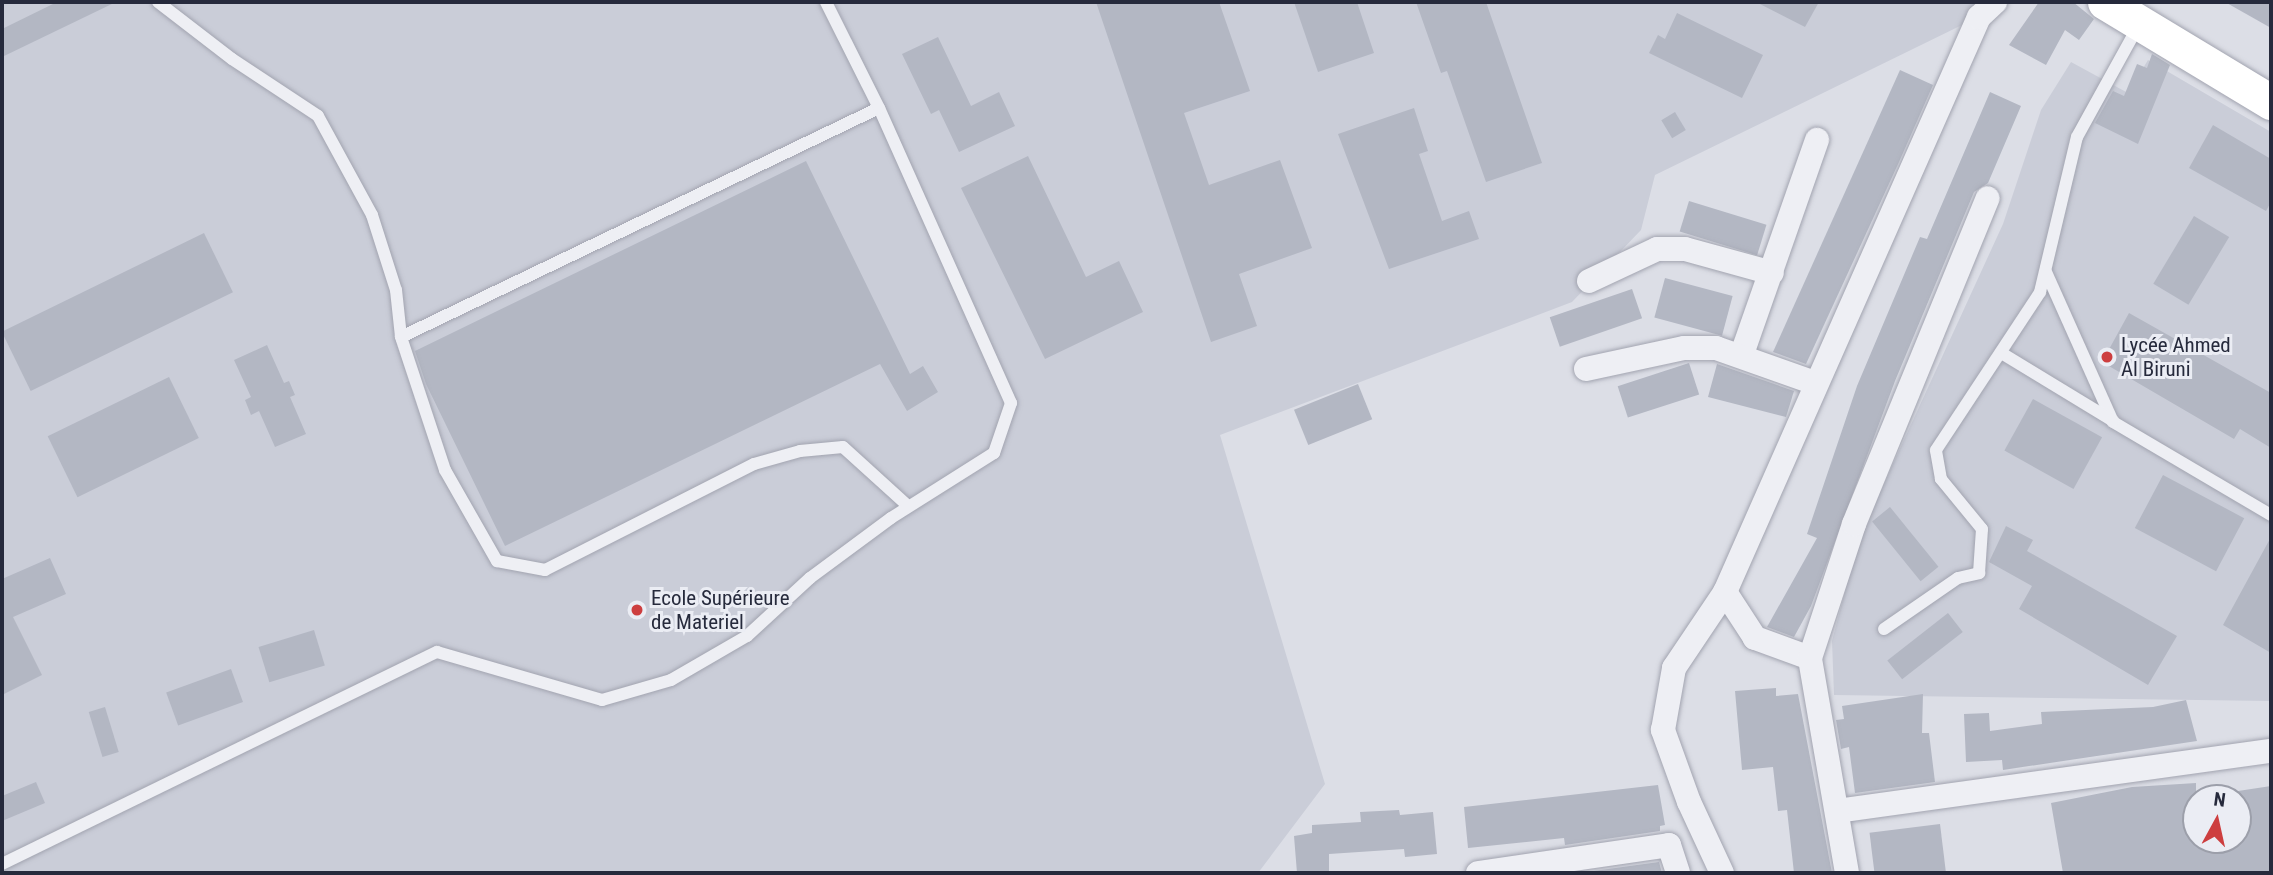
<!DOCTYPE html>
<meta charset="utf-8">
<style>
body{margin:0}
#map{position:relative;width:2273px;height:875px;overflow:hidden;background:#dcdee6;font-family:"Roboto Condensed",sans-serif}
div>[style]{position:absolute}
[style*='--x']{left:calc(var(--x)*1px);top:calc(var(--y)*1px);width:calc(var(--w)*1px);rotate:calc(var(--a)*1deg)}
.built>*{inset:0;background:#cacdd8}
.building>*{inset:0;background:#b3b7c3;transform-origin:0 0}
.roads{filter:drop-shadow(0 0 2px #a2a4b0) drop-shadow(0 0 2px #a2a4b0)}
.service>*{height:12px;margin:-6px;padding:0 6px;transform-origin:6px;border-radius:6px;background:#eeeff4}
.minor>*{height:24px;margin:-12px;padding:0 12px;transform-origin:12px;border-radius:12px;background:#eeeff4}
.secondary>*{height:35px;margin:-17.5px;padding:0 17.5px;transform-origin:17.5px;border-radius:17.5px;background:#fff}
.dots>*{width:19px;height:19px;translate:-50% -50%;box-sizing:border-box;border:4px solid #ebedf4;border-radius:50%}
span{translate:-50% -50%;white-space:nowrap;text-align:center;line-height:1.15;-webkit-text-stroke:6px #ebedf4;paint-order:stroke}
.poi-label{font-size:21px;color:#262a3c}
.left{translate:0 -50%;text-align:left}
.frame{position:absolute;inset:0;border:4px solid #262a3c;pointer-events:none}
.north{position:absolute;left:2182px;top:784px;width:70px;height:70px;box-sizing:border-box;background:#ebedf4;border:2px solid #9c9faa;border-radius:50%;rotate:8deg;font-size:19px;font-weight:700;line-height:28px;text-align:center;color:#262a3c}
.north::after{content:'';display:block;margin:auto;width:24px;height:32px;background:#cd3e3f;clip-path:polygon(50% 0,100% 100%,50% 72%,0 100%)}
</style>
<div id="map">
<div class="built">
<i style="clip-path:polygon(2px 2px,2009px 2px,1655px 175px,1641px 230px,1572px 302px,1220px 435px,1325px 784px,1258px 873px,2px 873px)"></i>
<i style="clip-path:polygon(2148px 60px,2271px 132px,2271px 701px,1834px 695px,1832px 641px,1859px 538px,2003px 224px,2041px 110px,2071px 62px,2128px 93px)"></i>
</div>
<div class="building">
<i style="clip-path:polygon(57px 2px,116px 2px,2px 57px,2px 29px)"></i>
<i style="clip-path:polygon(1096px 2px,1219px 2px,1250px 91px,1184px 113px,1209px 185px,1280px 160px,1312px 248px,1239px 274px,1257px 326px,1211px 342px)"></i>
<i style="clip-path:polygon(1294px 2px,1357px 2px,1374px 53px,1318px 72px)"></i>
<i style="clip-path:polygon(1416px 2px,1486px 2px,1542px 163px,1486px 182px,1447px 71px,1441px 73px)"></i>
<i style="clip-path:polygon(1756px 2px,1819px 2px,1805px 27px)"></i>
<i style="clip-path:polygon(2039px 2px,2073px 2px,2094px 19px,2079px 40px,2065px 30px,2046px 65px,2009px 45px)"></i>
<i style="clip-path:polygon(2225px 2px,2271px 2px,2271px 28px)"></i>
<i style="clip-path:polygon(1677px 13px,1763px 55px,1742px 98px,1649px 53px,1658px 35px,1665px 39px)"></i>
<i style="clip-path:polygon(938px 37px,971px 106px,999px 92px,1015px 126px,959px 152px,939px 110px,931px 114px,902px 54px)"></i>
<i style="clip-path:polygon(2152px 54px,2170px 65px,2138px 144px,2095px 123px,2113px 91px,2124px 96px,2137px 64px,2147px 68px)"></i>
<i style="clip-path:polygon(1900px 70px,1933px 85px,1899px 162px,1806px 364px,1773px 352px)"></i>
<i style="clip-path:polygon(1990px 92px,2021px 106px,1988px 183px,1974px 192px,1895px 381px,1811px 606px,1794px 637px,1767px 627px,1817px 538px,1807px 534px,1857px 386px,1920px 237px,1927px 239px)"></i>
<i style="clip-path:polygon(1414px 108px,1428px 151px,1419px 154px,1442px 221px,1469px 211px,1479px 239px,1389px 269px,1338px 134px)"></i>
<i style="left:1675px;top:112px;width:21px;height:16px;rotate:59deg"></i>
<i style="clip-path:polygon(2213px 125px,2271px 159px,2271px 202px,2266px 211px,2189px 168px)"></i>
<i style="clip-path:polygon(1028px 156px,1086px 277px,1119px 261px,1143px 312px,1045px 359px,961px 188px)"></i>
<i style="clip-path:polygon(806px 161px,910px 374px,923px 366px,938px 392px,907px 411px,880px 364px,505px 546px,426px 384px,415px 351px)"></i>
<i style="left:1689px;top:201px;width:81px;height:32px;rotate:17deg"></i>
<i style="left:2194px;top:216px;width:41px;height:79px;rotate:31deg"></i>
<i style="left:204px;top:233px;width:66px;height:225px;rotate:64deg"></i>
<i style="left:1665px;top:278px;width:70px;height:41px;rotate:15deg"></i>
<i style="left:1632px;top:289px;width:31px;height:87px;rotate:71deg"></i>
<i style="clip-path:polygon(2129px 313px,2271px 393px,2271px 448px,2240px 429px,2234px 439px,2102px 362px)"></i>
<i style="clip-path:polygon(267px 345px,284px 383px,289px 381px,295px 395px,290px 397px,306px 434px,275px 447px,259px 411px,251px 415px,245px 400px,251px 397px,234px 360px)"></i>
<i style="left:1689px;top:363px;width:33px;height:75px;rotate:72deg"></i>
<i style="clip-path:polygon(1717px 364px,1794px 391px,1786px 417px,1708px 397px)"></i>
<i style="left:169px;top:377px;width:68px;height:135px;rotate:64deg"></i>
<i style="left:1358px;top:384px;width:38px;height:69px;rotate:68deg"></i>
<i style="left:2033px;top:399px;width:79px;height:59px;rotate:29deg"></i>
<i style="left:2163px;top:475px;width:92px;height:60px;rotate:28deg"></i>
<i style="left:1890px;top:507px;width:77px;height:23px;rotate:51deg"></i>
<i style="clip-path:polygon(2006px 526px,2033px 540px,2027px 551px,2177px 636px,2148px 685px,2019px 609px,2032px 586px,1989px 562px)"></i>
<i style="clip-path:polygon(2271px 537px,2271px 653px,2223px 625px)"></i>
<i style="clip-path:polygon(50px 558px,66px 594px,13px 617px,42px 675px,2px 695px,2px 579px)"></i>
<i style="left:1948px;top:613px;width:24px;height:77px;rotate:52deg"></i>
<i style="left:314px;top:630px;width:37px;height:58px;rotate:73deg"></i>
<i style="left:231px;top:669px;width:35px;height:69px;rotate:70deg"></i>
<i style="clip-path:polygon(1776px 688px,1776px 696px,1798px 694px,1832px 873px,1794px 873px,1787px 810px,1778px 811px,1773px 767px,1742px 770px,1735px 691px)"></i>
<i style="clip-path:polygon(1923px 694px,1922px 733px,1929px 733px,1935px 782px,1855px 793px,1849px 747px,1841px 749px,1836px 720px,1844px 719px,1842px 706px)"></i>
<i style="clip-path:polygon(2186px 700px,2197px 741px,2003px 770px,2002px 760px,1966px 762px,1964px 714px,1989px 713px,1990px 731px,2042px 724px,2041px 712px,2153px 707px)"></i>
<i style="left:105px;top:707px;width:47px;height:17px;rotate:73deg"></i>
<i style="clip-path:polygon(36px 782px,45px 803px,2px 821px,2px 796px)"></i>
<i style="clip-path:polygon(2196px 783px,2196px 840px,2238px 840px,2238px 791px,2271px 786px,2271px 873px,2063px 873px,2051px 803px,2132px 787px)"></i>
<i style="clip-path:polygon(1658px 785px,1665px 825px,1660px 826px,1660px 831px,1565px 845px,1564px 838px,1468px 848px,1464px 807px)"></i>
<i style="clip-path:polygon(1399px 810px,1400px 815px,1433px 812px,1437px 854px,1405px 857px,1404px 849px,1329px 854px,1329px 873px,1297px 873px,1294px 836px,1312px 833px,1312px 825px,1361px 822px,1360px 812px)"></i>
<i style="left:1940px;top:824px;width:48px;height:71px;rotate:83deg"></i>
<i style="clip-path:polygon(1659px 862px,1662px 873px,1579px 873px)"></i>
</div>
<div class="roads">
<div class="service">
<i style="--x:158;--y:2;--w:93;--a:37.6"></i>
<i style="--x:232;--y:59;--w:103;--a:33.5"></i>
<i style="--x:318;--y:116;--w:113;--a:61.4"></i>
<i style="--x:372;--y:215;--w:79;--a:72.3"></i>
<i style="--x:396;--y:290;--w:47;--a:83.9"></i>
<i style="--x:401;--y:337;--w:140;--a:71.7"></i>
<i style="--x:445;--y:470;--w:105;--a:60.3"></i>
<i style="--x:497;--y:561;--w:49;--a:10.6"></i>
<i style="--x:545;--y:570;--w:234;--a:-26.9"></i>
<i style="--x:754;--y:464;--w:48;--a:-15.8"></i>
<i style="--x:800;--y:451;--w:43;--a:-5.3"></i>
<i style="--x:843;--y:447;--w:88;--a:42.2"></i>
<i style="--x:2046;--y:272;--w:164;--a:65.9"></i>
<i style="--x:2113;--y:422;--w:183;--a:30.5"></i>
<i style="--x:401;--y:337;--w:530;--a:-25.6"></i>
<i style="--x:2003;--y:354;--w:129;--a:31.3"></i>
<i style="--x:1884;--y:629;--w:90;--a:-34.6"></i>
<i style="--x:1958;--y:578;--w:22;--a:-13"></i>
<i style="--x:1979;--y:573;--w:44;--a:-86.1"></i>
<i style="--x:1982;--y:529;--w:65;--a:-129.4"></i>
<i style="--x:1941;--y:479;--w:29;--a:-100"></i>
<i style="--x:1936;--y:450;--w:189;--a:-56.6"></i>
<i style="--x:2040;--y:292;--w:159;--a:-76.6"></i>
<i style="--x:2077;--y:137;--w:130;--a:-61.1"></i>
<i style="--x:2;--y:864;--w:484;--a:-26"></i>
<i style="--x:437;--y:652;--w:172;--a:16.2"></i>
<i style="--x:602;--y:700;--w:72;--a:-16.2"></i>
<i style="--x:671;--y:680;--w:88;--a:-30.1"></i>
<i style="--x:747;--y:636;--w:86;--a:-42.6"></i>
<i style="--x:810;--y:578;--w:101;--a:-36.5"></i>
<i style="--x:891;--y:518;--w:122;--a:-32.3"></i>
<i style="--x:994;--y:453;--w:53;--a:-71.2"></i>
<i style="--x:1011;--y:403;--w:323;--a:-114.1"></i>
<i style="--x:879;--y:108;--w:119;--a:-116.6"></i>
</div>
<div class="minor">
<i style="--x:1589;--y:281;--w:75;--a:-25.2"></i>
<i style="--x:1657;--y:249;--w:28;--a:0"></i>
<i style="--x:1685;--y:249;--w:90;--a:15.4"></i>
<i style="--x:1742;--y:354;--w:227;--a:-70.7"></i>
<i style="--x:1586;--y:369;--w:100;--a:-12.1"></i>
<i style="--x:1684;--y:348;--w:32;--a:0"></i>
<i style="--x:1716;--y:348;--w:105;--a:19.5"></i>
<i style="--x:1810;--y:658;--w:59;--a:-160"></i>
<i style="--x:1755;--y:638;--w:55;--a:-123.1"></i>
<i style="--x:1725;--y:592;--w:629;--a:-66.17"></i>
<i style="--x:1979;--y:17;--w:22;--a:-43"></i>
<i style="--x:1837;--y:811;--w:438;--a:-7.9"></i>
<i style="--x:1478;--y:873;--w:193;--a:-8.3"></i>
<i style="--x:1669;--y:845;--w:29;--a:72"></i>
<i style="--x:1722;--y:873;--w:78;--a:-114.9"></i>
<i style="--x:1689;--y:802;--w:77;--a:-109.9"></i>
<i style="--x:1663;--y:730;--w:63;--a:-79.9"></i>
<i style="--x:1674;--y:668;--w:92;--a:-56.1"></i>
<i style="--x:1847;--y:873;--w:218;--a:-99.8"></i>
<i style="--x:1810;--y:658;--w:141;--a:-71.8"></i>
<i style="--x:1854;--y:524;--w:352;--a:-67.7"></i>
</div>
<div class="secondary">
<i style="--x:2105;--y:2;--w:194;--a:31.1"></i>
</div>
</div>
<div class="dots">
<i style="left:2107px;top:357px;background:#cd3e3f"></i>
<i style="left:637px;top:610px;background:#cd3e3f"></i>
</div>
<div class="poi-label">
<span class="left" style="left:2121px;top:357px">Lycée Ahmed<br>Al Biruni</span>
<span class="left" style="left:651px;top:610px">Ecole Supérieure<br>de Materiel</span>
</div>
<div class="frame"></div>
<div class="north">N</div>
</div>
